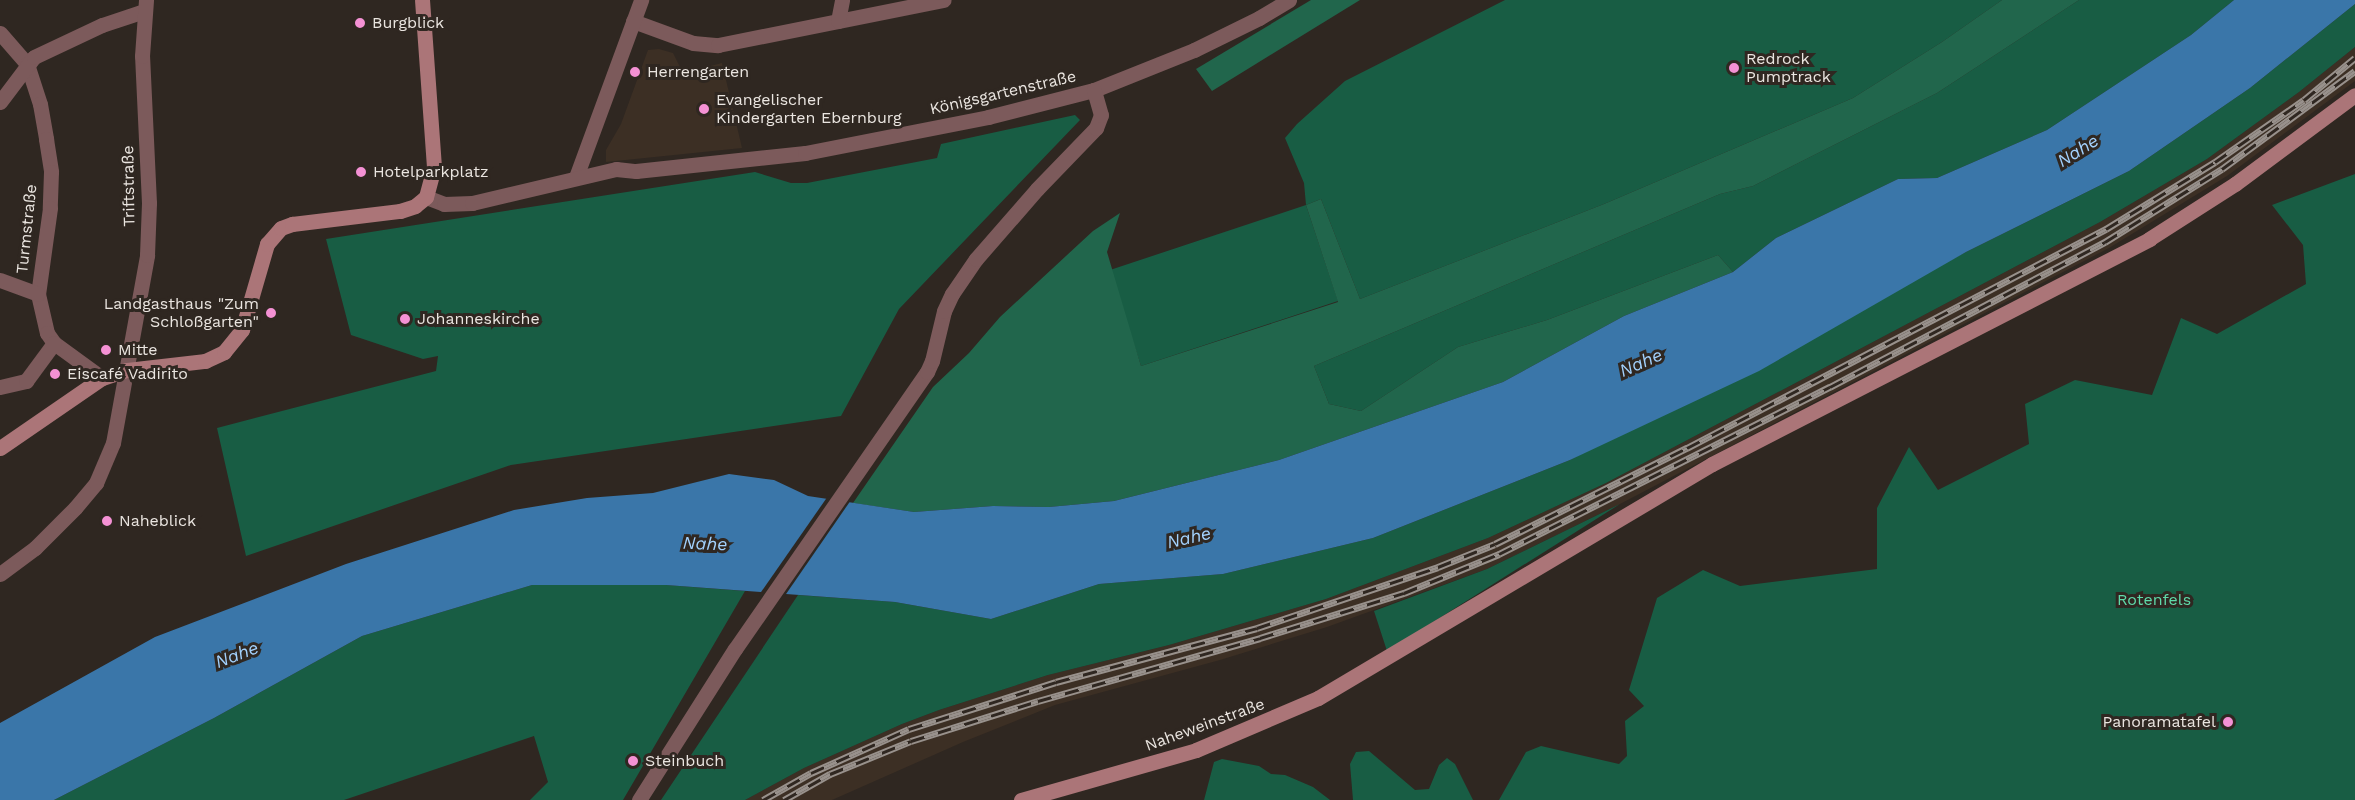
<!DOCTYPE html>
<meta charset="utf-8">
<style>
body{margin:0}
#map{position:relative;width:2355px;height:800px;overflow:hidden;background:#2f2721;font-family:"Work Sans",sans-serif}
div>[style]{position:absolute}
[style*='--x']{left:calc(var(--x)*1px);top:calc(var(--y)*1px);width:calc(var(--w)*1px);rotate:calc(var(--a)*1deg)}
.built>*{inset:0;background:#3c2f24}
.green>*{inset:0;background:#185d44}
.forest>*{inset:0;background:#21664c}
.water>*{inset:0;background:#3a76a9}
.pier>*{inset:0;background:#2f2721}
.minor>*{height:15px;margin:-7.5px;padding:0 7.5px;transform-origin:7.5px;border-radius:7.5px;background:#7c5a5b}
.secondary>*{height:15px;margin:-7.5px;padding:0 7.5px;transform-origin:7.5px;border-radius:7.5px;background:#ab7578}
.rail>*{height:7px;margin-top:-3.5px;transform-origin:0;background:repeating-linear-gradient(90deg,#2f2721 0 14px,#98918c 0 28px);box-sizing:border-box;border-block:2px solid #98918c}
.dots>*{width:16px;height:16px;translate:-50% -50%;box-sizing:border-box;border:3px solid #2f2721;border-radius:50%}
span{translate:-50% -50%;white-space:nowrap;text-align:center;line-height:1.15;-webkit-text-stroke:6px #2f2721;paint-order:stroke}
.poi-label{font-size:16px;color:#eae5e0}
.left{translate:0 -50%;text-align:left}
.right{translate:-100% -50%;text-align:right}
.street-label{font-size:16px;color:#eae5e0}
.park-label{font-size:16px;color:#5fdbaa}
.water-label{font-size:18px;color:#a3d2fe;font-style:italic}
</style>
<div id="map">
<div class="built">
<i style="clip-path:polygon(2355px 47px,2355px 81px,2227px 176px,2109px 248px,1620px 504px,1487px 569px,1327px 627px,1220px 660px,1055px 705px,963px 742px,832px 800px,745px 800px,804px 768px,902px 724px,939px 710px,1048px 675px,1169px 645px,1326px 599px,1488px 538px,1606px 483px,2100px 222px,2207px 159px,2299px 92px)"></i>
<i style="clip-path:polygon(659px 49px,673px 53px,683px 73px,722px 63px,742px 148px,606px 162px,606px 150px,621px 124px,648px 50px)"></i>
</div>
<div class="green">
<i style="clip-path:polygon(1505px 0,2002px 0,1942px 42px,1853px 98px,1604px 204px,1360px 299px,1321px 199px,1306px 205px,1338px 301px,1141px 366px,1110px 270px,1306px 205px,1304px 183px,1285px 138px,1297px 124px,1345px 81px)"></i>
<i style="clip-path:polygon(2079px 0,2234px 0,2191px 35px,2047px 130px,1937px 178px,1898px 179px,1776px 238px,1733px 272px,1718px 255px,1547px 320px,1458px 347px,1361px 411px,1329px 404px,1314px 366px,1720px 194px,1753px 186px,1937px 93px)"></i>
<i style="clip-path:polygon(2355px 4px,2355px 47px,2299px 92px,2207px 159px,2100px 222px,1606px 483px,1488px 538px,1326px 599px,1169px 645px,1048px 675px,939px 710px,902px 724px,804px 768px,745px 800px,661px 800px,798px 595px,895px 602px,991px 619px,1099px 584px,1223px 574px,1373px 538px,1570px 460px,1966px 252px,2129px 171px,2250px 88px)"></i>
<i style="clip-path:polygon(1075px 115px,1080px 120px,899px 309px,841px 416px,511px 465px,246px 556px,217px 428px,436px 371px,438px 356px,423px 359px,351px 335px,326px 239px,755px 172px,791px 183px,807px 183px,937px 158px,941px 144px)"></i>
<i style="clip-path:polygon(2355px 174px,2355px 800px,1499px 800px,1526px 752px,1541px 746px,1619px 764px,1627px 756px,1625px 721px,1644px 706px,1629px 690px,1657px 598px,1703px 570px,1740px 586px,1877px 569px,1877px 508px,1909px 447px,1938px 490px,2029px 444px,2025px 404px,2075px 380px,2152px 395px,2181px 318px,2217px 334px,2306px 284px,2303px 245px,2272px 205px)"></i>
<i style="clip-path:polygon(1620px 504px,1487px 588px,1387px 651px,1374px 611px,1487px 569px)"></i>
<i style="clip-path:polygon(532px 585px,666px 585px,745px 591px,623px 800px,530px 800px,548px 782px,534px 736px,344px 800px,54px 800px,214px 718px,362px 636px)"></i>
<i style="clip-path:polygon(1369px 751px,1415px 790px,1429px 789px,1439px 765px,1447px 758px,1455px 764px,1473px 800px,1353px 800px,1350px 764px,1356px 752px)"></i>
<i style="clip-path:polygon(1222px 759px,1259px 766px,1271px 774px,1285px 775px,1313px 787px,1330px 800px,1204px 800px,1214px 762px)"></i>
</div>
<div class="forest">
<i style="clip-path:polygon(1311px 0,1360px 0,1212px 91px,1196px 69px)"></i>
<i style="clip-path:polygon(2002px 0,2079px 0,1937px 93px,1753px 186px,1720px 194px,1314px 366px,1329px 404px,1361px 411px,1458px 347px,1547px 320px,1718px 255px,1733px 272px,1624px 316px,1503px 382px,1279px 460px,1114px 501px,1049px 507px,993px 506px,914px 512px,853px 503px,933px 387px,969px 353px,1000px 317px,1093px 231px,1120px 213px,1107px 252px,1141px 366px,1338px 302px,1306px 205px,1321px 199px,1360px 299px,1604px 204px,1853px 98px,1942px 42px)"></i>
</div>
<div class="water">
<i style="clip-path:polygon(2234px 0,2355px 0,2355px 4px,2250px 88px,2129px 171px,1966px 252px,1759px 371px,1570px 460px,1373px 538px,1223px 574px,1099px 584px,991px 619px,895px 602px,666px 585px,532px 585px,362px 636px,214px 718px,54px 800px,0 800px,0 723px,155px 637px,346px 564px,514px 510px,587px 498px,653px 493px,729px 474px,774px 480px,808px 496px,914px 512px,993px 506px,1049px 507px,1114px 501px,1279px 460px,1503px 382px,1624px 316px,1733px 272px,1776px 238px,1898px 179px,1937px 178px,2047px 130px,2191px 35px)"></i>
</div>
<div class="pier">
<i style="clip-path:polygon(828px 496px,851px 500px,784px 597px,759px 595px)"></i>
</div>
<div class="minor">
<i style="--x:633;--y:21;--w:64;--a:20.1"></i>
<i style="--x:693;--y:43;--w:25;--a:5"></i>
<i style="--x:718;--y:45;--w:230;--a:-11.3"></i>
<i style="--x:838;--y:21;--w:21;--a:-79"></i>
<i style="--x:0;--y:33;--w:41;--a:48.9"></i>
<i style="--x:27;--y:64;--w:42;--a:72"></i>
<i style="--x:40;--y:104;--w:36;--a:80"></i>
<i style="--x:46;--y:139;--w:33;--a:81"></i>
<i style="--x:51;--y:172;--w:36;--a:92"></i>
<i style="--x:50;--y:208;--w:87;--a:97.9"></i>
<i style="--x:38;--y:294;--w:40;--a:77"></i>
<i style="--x:47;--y:333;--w:12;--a:55"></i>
<i style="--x:54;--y:343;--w:59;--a:36.1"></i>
<i style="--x:0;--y:102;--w:56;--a:-52.9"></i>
<i style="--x:34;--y:57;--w:75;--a:-25.2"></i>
<i style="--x:102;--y:25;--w:44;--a:-18.4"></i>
<i style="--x:576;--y:177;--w:189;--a:-69.8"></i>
<i style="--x:426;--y:197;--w:19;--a:21"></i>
<i style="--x:444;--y:204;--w:28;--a:-2"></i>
<i style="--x:472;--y:203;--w:148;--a:-13.3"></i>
<i style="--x:616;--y:169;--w:20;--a:6"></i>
<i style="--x:636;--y:171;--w:170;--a:-6.1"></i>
<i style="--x:805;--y:153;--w:187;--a:-11.1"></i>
<i style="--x:988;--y:117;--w:109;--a:-14.3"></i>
<i style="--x:1094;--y:90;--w:108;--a:-21.8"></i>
<i style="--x:1194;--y:50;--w:72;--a:-26.2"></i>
<i style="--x:1259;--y:18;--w:35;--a:-31"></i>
<i style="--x:0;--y:280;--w:40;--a:20.2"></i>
<i style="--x:0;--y:387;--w:27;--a:-13"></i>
<i style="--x:26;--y:381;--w:47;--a:-53.6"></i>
<i style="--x:0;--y:574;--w:44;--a:-36.6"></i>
<i style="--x:35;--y:548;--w:57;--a:-45"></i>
<i style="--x:75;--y:508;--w:33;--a:-50"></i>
<i style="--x:96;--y:483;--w:43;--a:-67"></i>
<i style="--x:113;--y:443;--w:191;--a:-79.7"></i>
<i style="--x:147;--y:255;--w:52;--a:-87.8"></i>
<i style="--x:149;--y:203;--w:147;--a:-92.7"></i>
<i style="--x:142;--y:56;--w:56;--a:-85.9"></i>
<i style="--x:639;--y:800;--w:179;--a:-57.6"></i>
<i style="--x:735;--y:649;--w:337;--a:-55.3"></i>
<i style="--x:927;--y:372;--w:12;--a:-66"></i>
<i style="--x:932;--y:361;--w:51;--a:-76.5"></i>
<i style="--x:944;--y:311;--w:19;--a:-65"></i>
<i style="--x:952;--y:294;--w:42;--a:-55.6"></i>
<i style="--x:976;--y:259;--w:93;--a:-48.9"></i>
<i style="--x:1037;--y:189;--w:85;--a:-46"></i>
<i style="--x:1096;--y:128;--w:14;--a:-69"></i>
<i style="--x:1101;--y:115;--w:26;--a:-106"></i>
</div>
<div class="secondary">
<i style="--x:0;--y:448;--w:124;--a:-34.5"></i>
<i style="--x:102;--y:378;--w:26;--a:-18"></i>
<i style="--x:127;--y:370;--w:79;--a:-6.6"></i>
<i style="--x:205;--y:361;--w:21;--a:-25"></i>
<i style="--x:224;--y:352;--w:28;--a:-51"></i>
<i style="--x:242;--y:330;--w:90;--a:-73.8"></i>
<i style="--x:267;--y:244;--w:21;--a:-49"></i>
<i style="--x:281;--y:228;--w:12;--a:-20"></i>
<i style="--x:292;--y:224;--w:109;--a:-6.9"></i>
<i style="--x:400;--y:211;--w:16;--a:-18"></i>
<i style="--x:415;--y:206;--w:14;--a:-39"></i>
<i style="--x:426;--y:197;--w:31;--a:-75"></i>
<i style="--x:434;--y:167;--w:167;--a:-94.1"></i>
<i style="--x:1021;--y:800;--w:182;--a:-15.9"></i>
<i style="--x:1196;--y:750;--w:133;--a:-23.1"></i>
<i style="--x:1318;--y:698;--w:458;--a:-30.7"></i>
<i style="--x:1712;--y:464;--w:492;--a:-27.2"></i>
<i style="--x:2149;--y:239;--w:102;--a:-32.6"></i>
<i style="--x:2235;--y:184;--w:149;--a:-36.6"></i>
</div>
<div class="rail">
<i style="--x:763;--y:800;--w:55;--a:-29.4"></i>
<i style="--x:811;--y:773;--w:107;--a:-24.2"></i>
<i style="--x:909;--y:729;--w:154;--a:-17.7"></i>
<i style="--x:1056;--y:682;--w:208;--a:-15"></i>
<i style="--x:1257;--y:628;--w:191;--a:-18.6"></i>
<i style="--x:1438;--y:567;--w:61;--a:-22"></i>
<i style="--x:1495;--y:544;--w:215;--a:-26.6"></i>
<i style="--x:1687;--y:448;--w:473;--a:-27.6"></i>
<i style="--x:2106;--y:229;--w:128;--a:-31.6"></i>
<i style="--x:2215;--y:162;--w:108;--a:-34.9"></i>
<i style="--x:2304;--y:100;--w:66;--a:-39.5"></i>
<i style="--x:784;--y:800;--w:53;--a:-29.5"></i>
<i style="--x:830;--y:774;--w:87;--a:-22.2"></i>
<i style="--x:911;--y:741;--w:133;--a:-17.5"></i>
<i style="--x:1038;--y:701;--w:231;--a:-15.8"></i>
<i style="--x:1260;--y:638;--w:151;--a:-17.4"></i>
<i style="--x:1404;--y:593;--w:103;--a:-22.3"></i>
<i style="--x:1499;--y:554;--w:371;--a:-26.8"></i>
<i style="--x:1830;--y:387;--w:311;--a:-27.8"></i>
<i style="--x:2105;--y:242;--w:138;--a:-32"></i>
<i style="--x:2222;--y:169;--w:165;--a:-36.4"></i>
</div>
<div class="dots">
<i style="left:360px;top:23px;background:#f491d4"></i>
<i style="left:1734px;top:68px;background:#f491d4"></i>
<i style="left:635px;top:72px;background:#f491d4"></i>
<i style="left:704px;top:109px;background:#f491d4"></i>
<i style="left:361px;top:172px;background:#f491d4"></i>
<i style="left:271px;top:313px;background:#f491d4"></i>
<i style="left:405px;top:319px;background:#f491d4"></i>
<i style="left:106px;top:350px;background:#f491d4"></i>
<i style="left:55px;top:374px;background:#f491d4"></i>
<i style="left:107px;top:521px;background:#f491d4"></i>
<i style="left:2228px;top:722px;background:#f491d4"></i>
<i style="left:633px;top:761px;background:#f491d4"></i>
</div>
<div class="poi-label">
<span class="left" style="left:372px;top:23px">Burgblick</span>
<span class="left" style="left:1746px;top:68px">Redrock<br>Pumptrack</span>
<span class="left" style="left:647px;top:72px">Herrengarten</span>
<span class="left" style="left:716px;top:109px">Evangelischer<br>Kindergarten Ebernburg</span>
<span class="left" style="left:373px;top:172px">Hotelparkplatz</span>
<span class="right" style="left:259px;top:313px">Landgasthaus "Zum<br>Schloßgarten"</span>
<span class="left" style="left:417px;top:319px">Johanneskirche</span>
<span class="left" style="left:118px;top:350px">Mitte</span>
<span class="left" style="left:67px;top:374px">Eiscafé Vadirito</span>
<span class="left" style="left:119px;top:521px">Naheblick</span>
<span class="right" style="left:2216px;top:722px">Panoramatafel</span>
<span class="left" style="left:645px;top:761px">Steinbuch</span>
</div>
<div class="street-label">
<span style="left:1003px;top:93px;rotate:-13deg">Königsgartenstraße</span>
<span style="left:129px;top:186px;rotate:-91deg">Triftstraße</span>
<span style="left:27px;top:229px;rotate:-84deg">Turmstraße</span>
<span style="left:1205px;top:725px;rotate:-20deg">Naheweinstraße</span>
</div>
<div class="park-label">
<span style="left:2154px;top:600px">Rotenfels</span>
</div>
<div class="water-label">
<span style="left:2078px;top:151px;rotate:-32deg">Nahe</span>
<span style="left:1641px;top:363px;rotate:-24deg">Nahe</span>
<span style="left:1189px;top:538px;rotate:-13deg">Nahe</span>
<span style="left:705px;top:544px;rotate:2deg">Nahe</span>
<span style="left:237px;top:655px;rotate:-21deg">Nahe</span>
</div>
</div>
